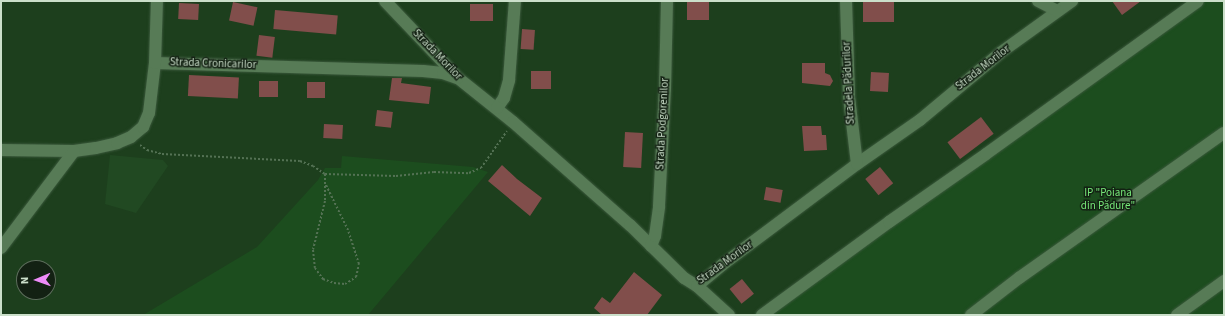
<!DOCTYPE html>
<meta charset="utf-8">
<style>
body{margin:0}
#map{position:relative;width:1225px;height:316px;overflow:hidden;background:#1d3f1d;font-family:"Source Sans 3",sans-serif}
div>[style]{position:absolute}
[style*='--x']{left:calc(var(--x)*1px);top:calc(var(--y)*1px);width:calc(var(--w)*1px);rotate:calc(var(--a)*1deg)}
.built>*{inset:0;background:#214922}
.green>*{inset:0;background:#1c4d1e}
.building>*{inset:0;background:#814e4b;transform-origin:0 0}
.path>*{height:2px;margin-top:-1px;transform-origin:0;background:repeating-linear-gradient(90deg,#547254 0 2px,transparent 0 4px)}
.roads{filter:drop-shadow(0 0 1px #3b593c) drop-shadow(0 0 1px #3b593c)}
.minor>*{height:12px;margin:-6px;padding:0 6px;transform-origin:6px;border-radius:6px;background:#577b56}
span{translate:-50% -50%;white-space:nowrap;text-align:center;line-height:1.15;-webkit-text-stroke:3px #132113;paint-order:stroke}
.street-label{font-size:11px;color:#cbdfca}
.park-label{font-size:11px;color:#76e778}
.frame{position:absolute;inset:0;border:2px solid #cbdfca;pointer-events:none}
.north{position:absolute;left:16px;top:260px;width:40px;height:40px;box-sizing:border-box;background:#132113;border:1px solid #5d6d5c;border-radius:50%;rotate:268deg;font-size:11px;font-weight:700;line-height:16px;text-align:center;color:#cbdfca}
.north::after{content:'';display:block;margin:auto;width:14px;height:18px;background:#ee8bf8;clip-path:polygon(50% 0,100% 100%,50% 72%,0 100%)}
</style>
<div id="map">
<div class="built">
<i style="clip-path:polygon(110px 155px,163px 160px,168px 166px,136px 213px,105px 204px)"></i>
</div>
<div class="green">
<i style="clip-path:polygon(1190px 1px,1224px 1px,1224px 315px,753px 315px)"></i>
<i style="clip-path:polygon(342px 156px,473px 167px,488px 172px,368px 315px,143px 315px,257px 247px,318px 180px,325px 168px,341px 168px)"></i>
</div>
<div class="building">
<i style="left:687px;top:1px;width:22px;height:19px"></i>
<i style="left:863px;top:1px;width:31px;height:21px"></i>
<i style="clip-path:polygon(1112px 1px,1141px 1px,1122px 15px)"></i>
<i style="left:233px;top:2px;width:25px;height:19px;rotate:12deg"></i>
<i style="left:179px;top:3px;width:20px;height:16px;rotate:3deg"></i>
<i style="left:470px;top:4px;width:23px;height:17px"></i>
<i style="left:275px;top:10px;width:63px;height:19px;rotate:5deg"></i>
<i style="left:522px;top:29px;width:13px;height:20px;rotate:4deg"></i>
<i style="left:259px;top:35px;width:16px;height:21px;rotate:7deg"></i>
<i style="clip-path:polygon(802px 63px,825px 63px,825px 73px,830px 75px,833px 81px,830px 86px,802px 83px)"></i>
<i style="left:531px;top:71px;width:20px;height:18px"></i>
<i style="left:871px;top:72px;width:18px;height:19px;rotate:3deg"></i>
<i style="left:189px;top:75px;width:50px;height:21px;rotate:3deg"></i>
<i style="clip-path:polygon(392px 78px,402px 78px,401px 83px,431px 87px,429px 104px,389px 100px)"></i>
<i style="left:259px;top:81px;width:19px;height:16px"></i>
<i style="left:307px;top:82px;width:18px;height:16px"></i>
<i style="left:377px;top:110px;width:16px;height:16px;rotate:7deg"></i>
<i style="left:981px;top:117px;width:21px;height:42px;rotate:53deg"></i>
<i style="left:324px;top:124px;width:19px;height:14px;rotate:3deg"></i>
<i style="clip-path:polygon(802px 126px,821px 126px,822px 135px,826px 135px,827px 150px,804px 151px)"></i>
<i style="left:625px;top:132px;width:18px;height:35px;rotate:3deg"></i>
<i style="clip-path:polygon(502px 165px,517px 179px,542px 198px,530px 216px,488px 181px)"></i>
<i style="left:880px;top:167px;width:21px;height:19px;rotate:51deg"></i>
<i style="left:766px;top:187px;width:17px;height:13px;rotate:10deg"></i>
<i style="clip-path:polygon(634px 272px,662px 295px,647px 315px,602px 315px,594px 308px,602px 297px,610px 303px)"></i>
<i style="left:742px;top:279px;width:19px;height:16px;rotate:51deg"></i>
</div>
<div class="path">
<i style="--x:140;--y:145;--w:9;--a:36"></i>
<i style="--x:147;--y:150;--w:16;--a:15"></i>
<i style="--x:162;--y:154;--w:138;--a:2.9"></i>
<i style="--x:300;--y:161;--w:14;--a:21"></i>
<i style="--x:313;--y:166;--w:14;--a:34"></i>
<i style="--x:325;--y:174;--w:71;--a:1.6"></i>
<i style="--x:396;--y:176;--w:38;--a:-6"></i>
<i style="--x:434;--y:172;--w:35;--a:2"></i>
<i style="--x:469;--y:173;--w:13;--a:-23"></i>
<i style="--x:481;--y:168;--w:45;--a:-54.9"></i>
<i style="--x:325;--y:174;--w:27;--a:90"></i>
<i style="--x:325;--y:201;--w:50;--a:103.8"></i>
<i style="--x:313;--y:250;--w:18;--a:84"></i>
<i style="--x:315;--y:268;--w:14;--a:54"></i>
<i style="--x:323;--y:279;--w:12;--a:20"></i>
<i style="--x:334;--y:283;--w:11;--a:5"></i>
<i style="--x:345;--y:284;--w:13;--a:-32"></i>
<i style="--x:356;--y:277;--w:13;--a:-77"></i>
<i style="--x:359;--y:264;--w:36;--a:-108"></i>
<i style="--x:348;--y:230;--w:52;--a:-116.1"></i>
</div>
<div class="roads">
<div class="minor">
<i style="--x:385;--y:1;--w:106;--a:46.5"></i>
<i style="--x:458;--y:78;--w:70;--a:38.7"></i>
<i style="--x:513;--y:122;--w:156;--a:41.4"></i>
<i style="--x:630;--y:225;--w:76;--a:44.5"></i>
<i style="--x:684;--y:278;--w:15;--a:32"></i>
<i style="--x:697;--y:286;--w:33;--a:-40"></i>
<i style="--x:722;--y:265;--w:169;--a:-36.8"></i>
<i style="--x:857;--y:164;--w:77;--a:-34.9"></i>
<i style="--x:920;--y:120;--w:104;--a:-39.9"></i>
<i style="--x:1000;--y:53;--w:89;--a:-35.8"></i>
<i style="--x:846;--y:1;--w:96;--a:88.2"></i>
<i style="--x:849;--y:97;--w:67;--a:83.2"></i>
<i style="--x:1038;--y:1;--w:22;--a:27"></i>
<i style="--x:155;--y:63;--w:268;--a:1.7"></i>
<i style="--x:423;--y:71;--w:20;--a:6"></i>
<i style="--x:443;--y:73;--w:15;--a:20"></i>
<i style="--x:497;--y:108;--w:12;--a:-55"></i>
<i style="--x:504;--y:98;--w:19;--a:-74"></i>
<i style="--x:509;--y:80;--w:79;--a:-85.7"></i>
<i style="--x:1;--y:150;--w:73;--a:0.8"></i>
<i style="--x:74;--y:151;--w:22;--a:-8"></i>
<i style="--x:96;--y:148;--w:22;--a:-13"></i>
<i style="--x:117;--y:143;--w:15;--a:-23"></i>
<i style="--x:131;--y:137;--w:16;--a:-40"></i>
<i style="--x:143;--y:127;--w:15;--a:-67"></i>
<i style="--x:149;--y:113;--w:50;--a:-83.2"></i>
<i style="--x:155;--y:63;--w:62;--a:-88.2"></i>
<i style="--x:651;--y:246;--w:11;--a:-68"></i>
<i style="--x:655;--y:236;--w:30;--a:-82"></i>
<i style="--x:659;--y:206;--w:117;--a:-87.1"></i>
<i style="--x:665;--y:89;--w:88;--a:-88.7"></i>
<i style="--x:1;--y:248;--w:121;--a:-53"></i>
<i style="--x:697;--y:286;--w:43;--a:42.2"></i>
<i style="--x:762;--y:315;--w:157;--a:-36.2"></i>
<i style="--x:889;--y:222;--w:118;--a:-35"></i>
<i style="--x:986;--y:154;--w:261;--a:-35.8"></i>
<i style="--x:971;--y:315;--w:61;--a:-37.6"></i>
<i style="--x:1019;--y:278;--w:251;--a:-35.3"></i>
<i style="--x:1177;--y:315;--w:58;--a:-35.9"></i>
</div>
</div>
<div class="street-label">
<span style="left:437px;top:55px;rotate:46deg">Strada Morilor</span>
<span style="left:213px;top:64px;rotate:2deg">Strada Cronicarilor</span>
<span style="left:983px;top:68px;rotate:-38deg">Strada Morilor</span>
<span style="left:849px;top:83px;rotate:-93deg">Stradela Pădurilor</span>
<span style="left:663px;top:124px;rotate:-87deg">Strada Podgorenilor</span>
<span style="left:725px;top:263px;rotate:-36deg">Strada Morilor</span>
</div>
<div class="park-label">
<span style="left:1108px;top:200px">IP "Poiana<br>din Pădure"</span>
</div>
<div class="frame"></div>
<div class="north">N</div>
</div>
